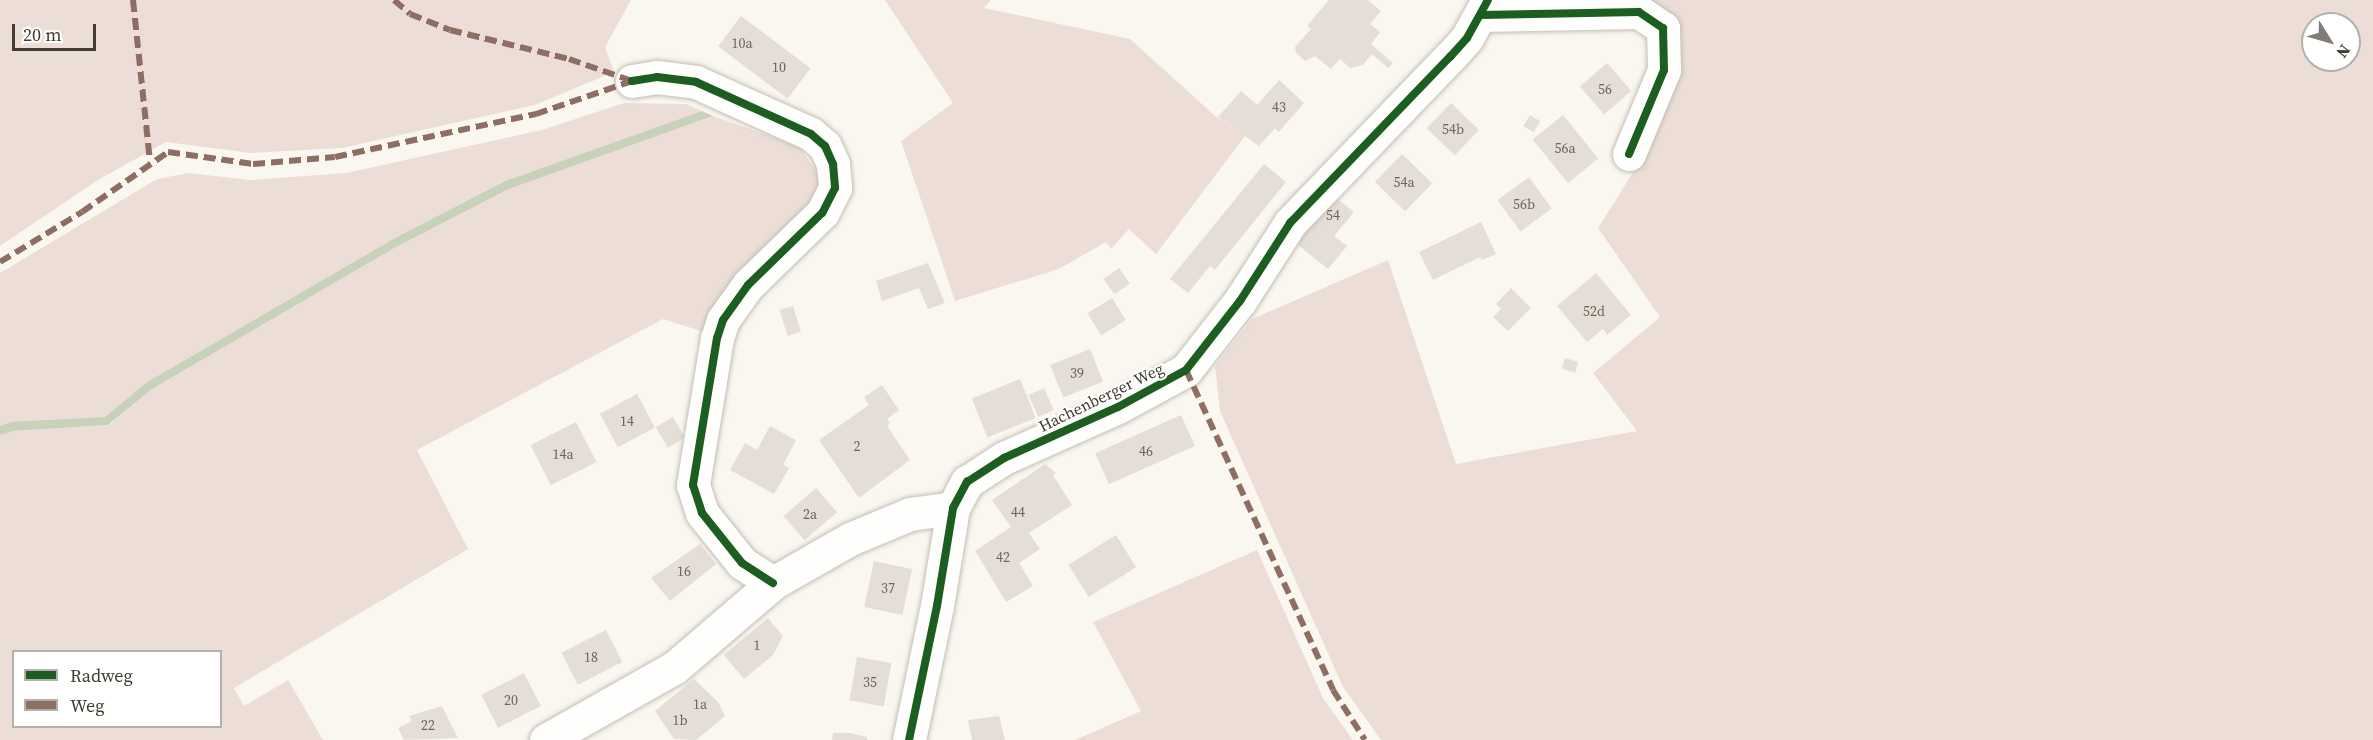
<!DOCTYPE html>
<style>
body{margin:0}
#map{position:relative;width:2373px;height:740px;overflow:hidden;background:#faf7f0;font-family:"Source Serif 4",serif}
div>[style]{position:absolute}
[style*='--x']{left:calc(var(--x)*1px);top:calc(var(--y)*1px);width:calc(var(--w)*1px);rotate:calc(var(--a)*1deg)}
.green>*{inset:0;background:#ecded7}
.water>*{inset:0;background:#c8d1b9}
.building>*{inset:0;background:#e5ded6;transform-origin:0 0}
.roads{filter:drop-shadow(0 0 2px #c2beb6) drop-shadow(0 0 2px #c2beb6)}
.street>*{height:33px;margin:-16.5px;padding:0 16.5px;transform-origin:16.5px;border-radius:16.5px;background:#fefefd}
.secondary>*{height:33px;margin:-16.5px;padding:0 16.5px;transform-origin:16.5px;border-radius:16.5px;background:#fefefd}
.quiet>*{height:6px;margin-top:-3px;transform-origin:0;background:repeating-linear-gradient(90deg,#8d6e63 0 12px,transparent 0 18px)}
.cycleway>*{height:8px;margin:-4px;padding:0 4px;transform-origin:4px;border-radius:4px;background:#1b5e20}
span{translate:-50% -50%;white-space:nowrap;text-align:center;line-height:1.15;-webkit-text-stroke:4.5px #fff;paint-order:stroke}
.number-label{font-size:14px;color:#6c655b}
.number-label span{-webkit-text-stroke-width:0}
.street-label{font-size:16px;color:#423c31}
.legend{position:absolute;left:12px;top:650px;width:210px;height:78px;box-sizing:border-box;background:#fff;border:2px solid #b3b1ad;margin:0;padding:8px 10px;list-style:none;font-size:18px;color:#423c31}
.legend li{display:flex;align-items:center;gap:12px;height:30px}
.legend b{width:30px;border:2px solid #b3b1ad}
.north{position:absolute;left:2301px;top:12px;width:60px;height:60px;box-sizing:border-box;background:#fff;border:2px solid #b3b1ad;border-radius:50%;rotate:127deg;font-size:16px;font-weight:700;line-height:24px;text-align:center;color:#423c31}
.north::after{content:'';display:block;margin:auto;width:21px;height:27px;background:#827d74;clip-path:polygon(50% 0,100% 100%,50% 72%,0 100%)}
.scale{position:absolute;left:12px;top:24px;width:84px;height:27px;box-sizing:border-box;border:3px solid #423c31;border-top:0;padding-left:8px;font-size:18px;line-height:21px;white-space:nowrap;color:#423c31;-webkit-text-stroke:4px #fff;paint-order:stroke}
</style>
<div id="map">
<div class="green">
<i style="clip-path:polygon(0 0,631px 0,605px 47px,614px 72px,535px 105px,342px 148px,251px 153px,166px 142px,98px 180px,0 246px)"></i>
<i style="clip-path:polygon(885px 0,991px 0,984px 8px,1130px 39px,1214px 115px,1245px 136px,1156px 254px,1129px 229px,1111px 249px,1106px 242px,1059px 269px,955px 301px,901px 141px,953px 103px)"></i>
<i style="clip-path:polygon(evenodd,1647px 0,2373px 0,2373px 740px,1381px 740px,1343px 687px,1220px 411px,1215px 366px,1252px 319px,1388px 260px,1456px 464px,1637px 431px,1593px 373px,1660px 317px,1598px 228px,1641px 160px,1675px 42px,1667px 10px,1647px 0,2313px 24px,2349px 24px,2349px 60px,2313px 60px,2313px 24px)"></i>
<i style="clip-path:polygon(624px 103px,686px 104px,702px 111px,505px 181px,395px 238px,147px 382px,105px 417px,0 426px,0 273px,157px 179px,188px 173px,250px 180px,346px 173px,542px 130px)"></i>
<i style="clip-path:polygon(evenodd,713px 116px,798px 146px,818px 173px,821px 193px,710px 334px,663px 319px,417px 450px,468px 549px,234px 688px,244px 706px,288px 680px,323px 740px,0 740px,0 435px,13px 431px,109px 425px,152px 389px,398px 246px,509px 189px,713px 116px,14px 652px,220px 652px,220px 726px,14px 726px,14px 652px)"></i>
<i style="clip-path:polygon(1257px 550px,1323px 698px,1353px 740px,1075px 740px,1141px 711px,1093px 622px)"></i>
</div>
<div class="water">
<i style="clip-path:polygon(702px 111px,713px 116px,509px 189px,398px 246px,152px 389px,108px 425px,13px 431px,0 435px,0 426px,11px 422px,105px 417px,147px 382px,395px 238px,505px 181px)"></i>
</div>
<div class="building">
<i style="clip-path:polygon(1329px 0,1368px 0,1381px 11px,1370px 24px,1380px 32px,1371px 44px,1393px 63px,1388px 68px,1372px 54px,1363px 65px,1350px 68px,1340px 59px,1331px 69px,1315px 56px,1305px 61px,1296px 53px,1295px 47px,1311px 29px,1307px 26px)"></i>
<i style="left:741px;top:16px;width:87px;height:38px;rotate:37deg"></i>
<i style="left:1607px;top:63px;width:37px;height:36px;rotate:49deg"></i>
<i style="clip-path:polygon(1279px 80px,1304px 103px,1279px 132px,1275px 128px,1259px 146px,1218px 117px,1241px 91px,1257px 105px)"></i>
<i style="left:1451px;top:103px;width:39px;height:35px;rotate:44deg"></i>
<i style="left:1530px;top:115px;width:12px;height:13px;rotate:31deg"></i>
<i style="left:1563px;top:115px;width:56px;height:39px;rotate:51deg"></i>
<i style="left:1402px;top:154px;width:42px;height:39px;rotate:44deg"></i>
<i style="clip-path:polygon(1264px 164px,1286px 182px,1215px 270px,1210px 266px,1188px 293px,1170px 279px)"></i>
<i style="left:1529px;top:177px;width:39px;height:39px;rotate:54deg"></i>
<i style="clip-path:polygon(1331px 194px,1354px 212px,1334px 236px,1347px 246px,1328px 269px,1293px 241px)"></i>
<i style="clip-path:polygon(1481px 222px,1496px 254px,1482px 260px,1480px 257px,1433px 280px,1419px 252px)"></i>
<i style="clip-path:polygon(928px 263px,945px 303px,928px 309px,919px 288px,882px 301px,876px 281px)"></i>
<i style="left:1119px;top:268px;width:19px;height:19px;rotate:55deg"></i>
<i style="clip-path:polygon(1596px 273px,1631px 315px,1607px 335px,1603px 329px,1587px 342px,1557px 306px)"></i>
<i style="clip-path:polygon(1511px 288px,1531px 308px,1508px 331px,1493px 317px,1501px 309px,1496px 304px)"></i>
<i style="left:1112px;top:298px;width:26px;height:29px;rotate:58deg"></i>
<i style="left:793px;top:306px;width:27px;height:14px;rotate:73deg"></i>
<i style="left:1090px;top:349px;width:35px;height:43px;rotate:68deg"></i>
<i style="left:1565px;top:358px;width:14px;height:11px;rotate:17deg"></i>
<i style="left:1020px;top:379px;width:42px;height:52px;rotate:68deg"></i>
<i style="clip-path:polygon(882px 385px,899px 410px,887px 419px,890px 423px,887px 426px,910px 460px,859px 498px,819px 440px,869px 405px,864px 397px)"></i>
<i style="left:1044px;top:388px;width:24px;height:17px;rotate:66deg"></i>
<i style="left:637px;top:394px;width:38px;height:42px;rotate:62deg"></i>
<i style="left:1181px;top:415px;width:34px;height:94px;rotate:66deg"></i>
<i style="left:673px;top:417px;width:24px;height:20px;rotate:60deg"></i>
<i style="left:576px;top:422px;width:45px;height:51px;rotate:63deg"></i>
<i style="clip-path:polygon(770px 426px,796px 440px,783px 465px,789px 468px,774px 494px,730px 470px,745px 443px,757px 450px)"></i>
<i style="clip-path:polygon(1045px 464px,1056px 473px,1053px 475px,1072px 505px,1029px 533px,1040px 549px,1019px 563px,1033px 586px,1006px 602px,975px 551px,1011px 527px,992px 500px)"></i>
<i style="left:816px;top:488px;width:32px;height:43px;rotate:49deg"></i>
<i style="left:1116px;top:535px;width:38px;height:56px;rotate:58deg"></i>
<i style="clip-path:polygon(700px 544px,716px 564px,670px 601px,651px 578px)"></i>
<i style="left:874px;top:561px;width:39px;height:47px;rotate:12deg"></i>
<i style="clip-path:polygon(768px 618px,783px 636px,773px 655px,744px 679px,724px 655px)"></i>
<i style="left:606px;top:630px;width:36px;height:50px;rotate:63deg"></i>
<i style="left:857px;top:657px;width:35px;height:44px;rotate:10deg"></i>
<i style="left:524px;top:673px;width:37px;height:48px;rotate:63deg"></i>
<i style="clip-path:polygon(694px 679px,718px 702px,725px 716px,696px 740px,674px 739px,655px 711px)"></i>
<i style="clip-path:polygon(442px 706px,458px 738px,404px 740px,398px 728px,412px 721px,409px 716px)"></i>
<i style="clip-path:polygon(999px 716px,1005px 740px,972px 740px,968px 720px)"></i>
<i style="clip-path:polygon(833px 733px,850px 733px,867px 737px,867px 740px,832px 740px)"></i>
</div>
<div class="roads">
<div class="street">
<i style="--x:1481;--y:15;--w:158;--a:-1.1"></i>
<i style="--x:1639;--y:12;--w:29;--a:34"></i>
<i style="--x:1663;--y:28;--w:42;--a:88.6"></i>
<i style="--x:1664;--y:70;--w:91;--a:112.6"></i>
<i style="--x:632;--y:81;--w:25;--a:-9"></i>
<i style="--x:657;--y:77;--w:39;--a:7"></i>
<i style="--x:696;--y:82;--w:126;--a:24.3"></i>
<i style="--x:811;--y:134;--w:18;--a:41"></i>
<i style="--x:825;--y:146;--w:20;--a:66"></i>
<i style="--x:833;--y:164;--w:24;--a:85"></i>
<i style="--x:835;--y:188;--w:28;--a:117"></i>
<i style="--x:822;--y:213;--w:103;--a:135.8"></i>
<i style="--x:748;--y:285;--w:43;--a:125.5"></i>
<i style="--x:723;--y:320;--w:19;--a:108"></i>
<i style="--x:717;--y:338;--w:149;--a:99.3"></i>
<i style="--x:693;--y:485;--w:29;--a:72"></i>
<i style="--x:702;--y:513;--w:64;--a:51.3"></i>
<i style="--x:742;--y:563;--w:37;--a:33"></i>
<i style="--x:546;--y:740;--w:147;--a:-29.4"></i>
<i style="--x:674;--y:668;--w:130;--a:-40.6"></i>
<i style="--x:773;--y:583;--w:89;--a:-29.7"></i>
<i style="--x:850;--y:539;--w:65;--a:-22.6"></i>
<i style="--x:910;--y:514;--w:43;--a:-7.9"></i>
</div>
<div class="secondary">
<i style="--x:909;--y:740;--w:137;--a:-78.2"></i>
<i style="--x:937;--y:606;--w:99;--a:-80.7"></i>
<i style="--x:953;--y:508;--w:30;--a:-62"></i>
<i style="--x:967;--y:482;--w:44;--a:-33"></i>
<i style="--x:1004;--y:458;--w:125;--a:-24.1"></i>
<i style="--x:1118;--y:407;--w:77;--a:-28.6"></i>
<i style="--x:1186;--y:370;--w:88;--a:-52"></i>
<i style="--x:1240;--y:301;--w:93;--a:-57.3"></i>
<i style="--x:1290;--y:223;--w:231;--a:-46.1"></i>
<i style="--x:1450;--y:57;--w:25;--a:-48"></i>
<i style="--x:1467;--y:38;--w:43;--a:-61.1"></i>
</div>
</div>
<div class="quiet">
<i style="--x:133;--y:0;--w:162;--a:84"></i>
<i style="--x:394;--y:0;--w:21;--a:41"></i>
<i style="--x:410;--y:14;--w:43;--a:21.8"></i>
<i style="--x:450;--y:30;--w:122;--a:13.7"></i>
<i style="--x:569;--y:59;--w:67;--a:19.2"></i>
<i style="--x:0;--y:262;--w:96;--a:-31.4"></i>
<i style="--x:82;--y:212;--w:105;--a:-34.9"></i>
<i style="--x:168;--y:152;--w:86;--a:8"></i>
<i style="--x:253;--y:164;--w:82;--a:-4.9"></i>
<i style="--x:335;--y:157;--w:206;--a:-12.1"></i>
<i style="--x:536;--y:114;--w:102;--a:-19"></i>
<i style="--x:1186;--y:370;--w:352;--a:65.3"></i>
<i style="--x:1333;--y:690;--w:59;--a:57.4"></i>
</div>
<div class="cycleway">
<i style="--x:1481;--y:15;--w:158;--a:-1.1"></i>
<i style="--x:1639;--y:12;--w:29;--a:34"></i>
<i style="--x:1663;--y:28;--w:42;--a:88.6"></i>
<i style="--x:1664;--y:70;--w:91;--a:112.6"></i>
<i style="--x:632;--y:81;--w:25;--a:-9"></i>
<i style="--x:657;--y:77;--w:39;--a:7"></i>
<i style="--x:696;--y:82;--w:126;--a:24.3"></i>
<i style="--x:811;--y:134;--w:18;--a:41"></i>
<i style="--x:825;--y:146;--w:20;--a:66"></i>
<i style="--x:833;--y:164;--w:24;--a:85"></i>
<i style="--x:835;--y:188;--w:28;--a:117"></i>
<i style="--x:822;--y:213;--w:103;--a:135.8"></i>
<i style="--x:748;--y:285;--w:43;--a:125.5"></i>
<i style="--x:723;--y:320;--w:19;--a:108"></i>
<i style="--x:717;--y:338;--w:149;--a:99.3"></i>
<i style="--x:693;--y:485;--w:29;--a:72"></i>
<i style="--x:702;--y:513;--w:64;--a:51.3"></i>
<i style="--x:742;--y:563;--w:37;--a:33"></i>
<i style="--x:909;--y:740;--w:137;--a:-78.2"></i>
<i style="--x:937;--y:606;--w:99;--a:-80.7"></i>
<i style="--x:953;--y:508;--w:30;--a:-62"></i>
<i style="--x:967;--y:482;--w:44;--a:-33"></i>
<i style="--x:1004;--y:458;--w:125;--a:-24.1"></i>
<i style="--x:1118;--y:407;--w:77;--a:-28.6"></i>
<i style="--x:1186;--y:370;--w:88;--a:-52"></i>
<i style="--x:1240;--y:301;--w:93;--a:-57.3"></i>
<i style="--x:1290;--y:223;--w:231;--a:-46.1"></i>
<i style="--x:1450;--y:57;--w:25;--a:-48"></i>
<i style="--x:1467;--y:38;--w:43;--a:-61.1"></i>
</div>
<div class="number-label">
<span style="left:742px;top:43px">10a</span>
<span style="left:779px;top:67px">10</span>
<span style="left:1605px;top:89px">56</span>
<span style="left:1279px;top:107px">43</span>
<span style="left:1453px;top:129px">54b</span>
<span style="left:1565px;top:148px">56a</span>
<span style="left:1404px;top:182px">54a</span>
<span style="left:1524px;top:204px">56b</span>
<span style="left:1333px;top:215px">54</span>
<span style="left:1594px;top:311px">52d</span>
<span style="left:1077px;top:373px">39</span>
<span style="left:627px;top:421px">14</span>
<span style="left:857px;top:446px">2</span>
<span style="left:1146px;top:451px">46</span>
<span style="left:563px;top:454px">14a</span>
<span style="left:1018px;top:512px">44</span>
<span style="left:810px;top:514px">2a</span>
<span style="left:1003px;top:557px">42</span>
<span style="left:684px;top:571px">16</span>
<span style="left:888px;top:588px">37</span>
<span style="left:757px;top:645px">1</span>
<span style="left:591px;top:657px">18</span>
<span style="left:870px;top:682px">35</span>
<span style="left:511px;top:700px">20</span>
<span style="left:700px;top:704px">1a</span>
<span style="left:680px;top:720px">1b</span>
<span style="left:428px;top:725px">22</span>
</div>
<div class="street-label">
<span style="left:1101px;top:397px;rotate:-26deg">Hachenberger Weg</span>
</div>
<ul class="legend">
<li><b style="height:8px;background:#1b5e20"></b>Radweg</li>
<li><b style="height:8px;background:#8d6e63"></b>Weg</li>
</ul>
<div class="north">N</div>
<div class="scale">20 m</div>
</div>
